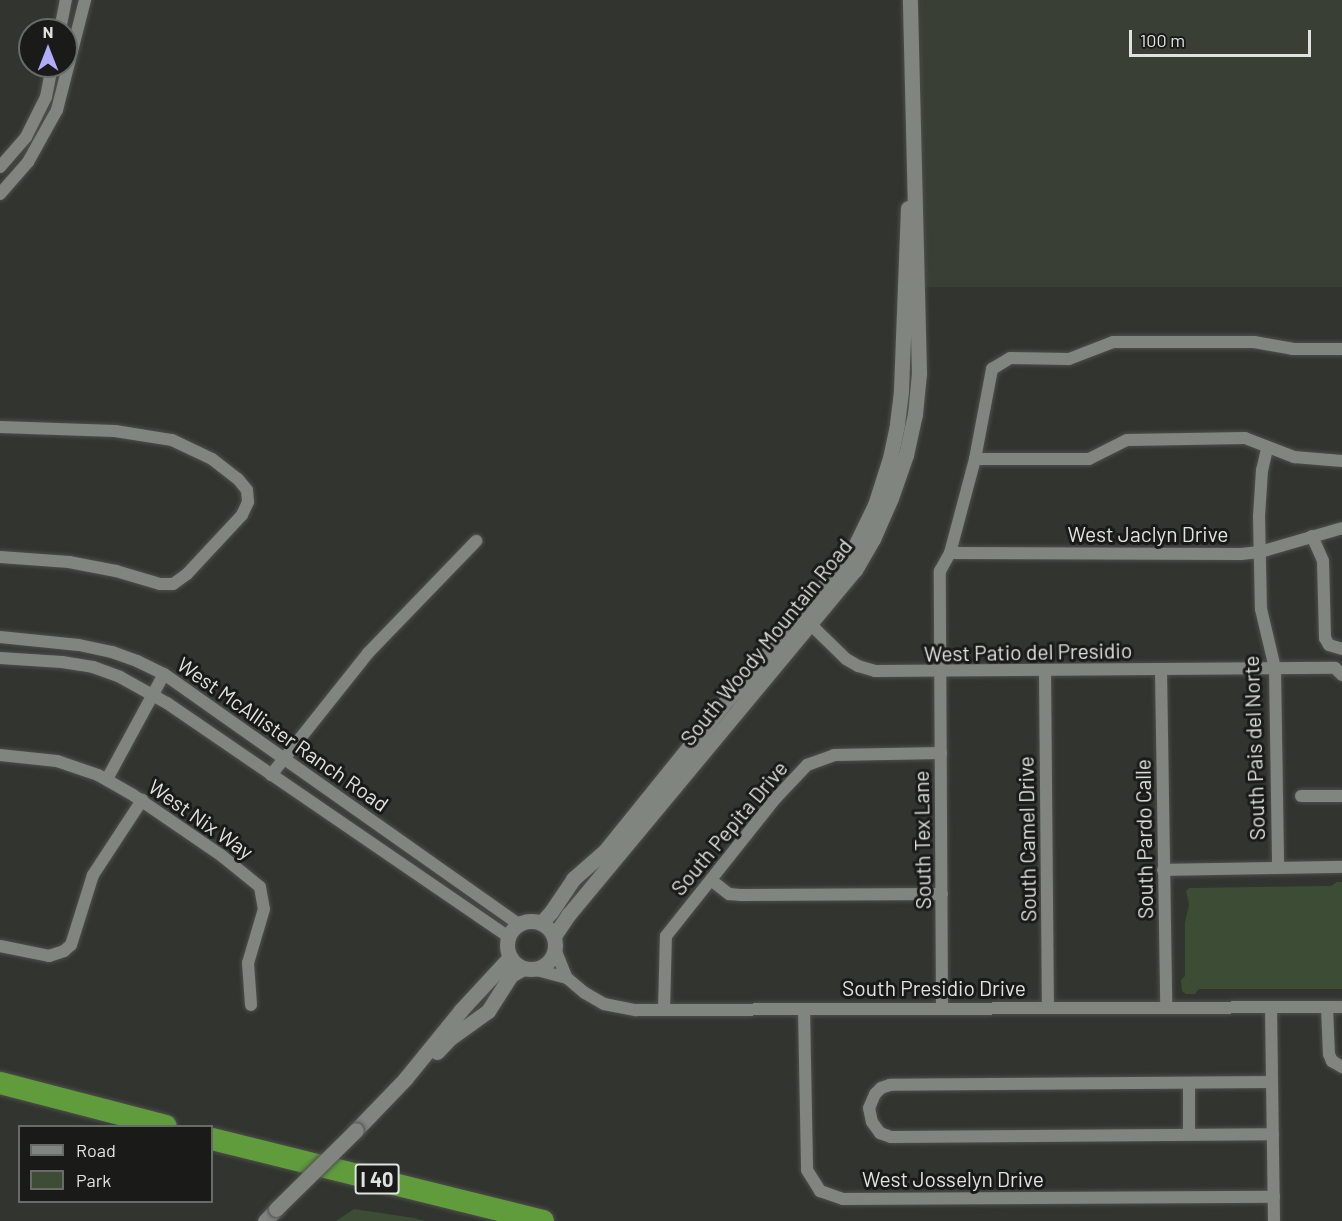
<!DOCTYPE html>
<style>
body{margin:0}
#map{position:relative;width:1342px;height:1221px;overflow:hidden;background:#31342f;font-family:Barlow,sans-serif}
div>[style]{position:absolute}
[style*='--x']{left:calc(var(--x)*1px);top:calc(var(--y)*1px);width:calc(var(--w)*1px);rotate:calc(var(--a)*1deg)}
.built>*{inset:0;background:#393f35;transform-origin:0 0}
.green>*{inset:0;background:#3d4c35}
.roads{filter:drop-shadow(0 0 2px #4d4f4b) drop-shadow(0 0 2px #4d4f4b)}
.minor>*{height:12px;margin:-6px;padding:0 6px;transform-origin:6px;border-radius:6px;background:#818580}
.tertiary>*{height:15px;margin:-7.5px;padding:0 7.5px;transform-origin:7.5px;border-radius:7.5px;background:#818580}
.tertiary>.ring{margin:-7.5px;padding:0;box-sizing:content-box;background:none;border:15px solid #818580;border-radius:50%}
.motorway>*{height:22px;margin:-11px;padding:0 11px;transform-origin:11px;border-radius:11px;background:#609c3c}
.bridges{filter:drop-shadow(0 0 2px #4d4f4b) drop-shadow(0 0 2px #4d4f4b)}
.tertiary-bridge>*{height:15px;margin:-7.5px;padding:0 7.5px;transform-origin:7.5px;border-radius:7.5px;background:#818580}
span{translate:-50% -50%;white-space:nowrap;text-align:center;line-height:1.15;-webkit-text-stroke:6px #1a1b19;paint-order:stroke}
.shield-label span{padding:2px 4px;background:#1a1b19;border:2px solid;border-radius:4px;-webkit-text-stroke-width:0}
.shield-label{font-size:20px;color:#e0e2df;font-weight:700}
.street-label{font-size:21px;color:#e0e2df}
.legend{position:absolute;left:18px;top:1125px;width:195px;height:78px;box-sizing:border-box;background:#1a1b19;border:2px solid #696b68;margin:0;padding:8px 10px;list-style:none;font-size:18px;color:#e0e2df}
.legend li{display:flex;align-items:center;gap:12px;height:30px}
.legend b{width:30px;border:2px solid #696b68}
.north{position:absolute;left:18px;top:18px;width:60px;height:60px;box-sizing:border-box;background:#1a1b19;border:2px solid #696b68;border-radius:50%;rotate:0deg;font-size:16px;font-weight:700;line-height:24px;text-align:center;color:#e0e2df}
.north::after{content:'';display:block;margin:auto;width:21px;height:27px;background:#b1adfa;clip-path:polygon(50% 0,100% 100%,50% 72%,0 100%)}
.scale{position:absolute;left:1129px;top:30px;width:182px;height:27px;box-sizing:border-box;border:3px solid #e0e2df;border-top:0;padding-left:8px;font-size:18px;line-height:21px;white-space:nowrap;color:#e0e2df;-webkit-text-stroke:4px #1a1b19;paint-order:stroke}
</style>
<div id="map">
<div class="built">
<i style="left:921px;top:0;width:421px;height:287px"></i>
</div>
<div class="green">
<i style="clip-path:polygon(1337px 882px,1342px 882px,1342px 989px,1199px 989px,1195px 994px,1186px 994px,1182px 991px,1181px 980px,1185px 976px,1185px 923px,1189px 904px,1186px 891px,1189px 888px,1331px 886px)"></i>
<i style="clip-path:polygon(354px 1209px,414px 1218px,425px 1221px,336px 1221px)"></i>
</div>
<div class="roads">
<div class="minor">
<i style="--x:60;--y:30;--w:31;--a:-79"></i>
<i style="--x:0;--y:167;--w:40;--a:-49"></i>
<i style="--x:26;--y:137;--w:45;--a:-63.4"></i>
<i style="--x:46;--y:97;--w:32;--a:-79"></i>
<i style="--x:0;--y:194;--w:43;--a:-48.8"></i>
<i style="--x:28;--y:162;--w:60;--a:-60.9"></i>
<i style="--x:57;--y:110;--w:114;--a:-75.7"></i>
<i style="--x:0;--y:427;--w:115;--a:2"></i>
<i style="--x:115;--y:431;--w:58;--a:9"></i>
<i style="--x:172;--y:440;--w:44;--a:25.4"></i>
<i style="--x:212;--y:459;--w:33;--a:38"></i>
<i style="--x:238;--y:479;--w:14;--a:51"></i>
<i style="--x:247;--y:490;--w:12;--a:85"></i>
<i style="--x:248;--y:502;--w:14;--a:115"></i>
<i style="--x:242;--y:515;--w:81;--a:133"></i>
<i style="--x:187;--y:574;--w:17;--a:144"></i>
<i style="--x:173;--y:584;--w:13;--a:180"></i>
<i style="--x:160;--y:584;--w:46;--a:-163.5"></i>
<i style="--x:116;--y:571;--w:48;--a:-169.2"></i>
<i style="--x:69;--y:562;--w:69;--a:-175.9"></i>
<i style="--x:1267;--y:449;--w:22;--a:103"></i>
<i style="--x:1262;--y:470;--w:46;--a:93.7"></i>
<i style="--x:1259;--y:516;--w:93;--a:88.8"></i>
<i style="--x:1261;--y:609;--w:61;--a:76.7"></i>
<i style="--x:1275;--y:668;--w:199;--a:89.1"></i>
<i style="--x:975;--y:459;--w:114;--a:0"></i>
<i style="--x:1089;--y:459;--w:42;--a:-26.6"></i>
<i style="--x:1127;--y:440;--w:118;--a:-1"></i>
<i style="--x:1245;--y:438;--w:53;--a:21.2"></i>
<i style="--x:1294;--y:457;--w:48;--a:4.8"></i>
<i style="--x:1312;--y:536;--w:27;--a:66"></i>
<i style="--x:1323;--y:561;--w:77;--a:88.5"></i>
<i style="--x:1325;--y:638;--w:8;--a:60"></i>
<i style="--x:1329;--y:645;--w:14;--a:17"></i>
<i style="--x:950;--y:553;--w:291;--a:0.2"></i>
<i style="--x:1241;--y:554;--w:19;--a:-6"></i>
<i style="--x:1260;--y:552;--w:85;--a:-16.3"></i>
<i style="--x:805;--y:619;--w:57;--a:44.3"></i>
<i style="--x:846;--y:659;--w:14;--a:30"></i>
<i style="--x:858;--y:666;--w:18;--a:16"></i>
<i style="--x:875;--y:671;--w:460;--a:-0.4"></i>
<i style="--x:1335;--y:668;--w:10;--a:45"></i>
<i style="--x:0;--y:637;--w:79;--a:5.8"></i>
<i style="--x:79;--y:645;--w:34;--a:12"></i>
<i style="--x:112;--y:652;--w:27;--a:20"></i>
<i style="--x:137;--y:661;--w:30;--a:26"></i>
<i style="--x:164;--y:674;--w:434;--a:35.2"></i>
<i style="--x:0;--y:658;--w:62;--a:3.7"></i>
<i style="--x:62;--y:662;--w:31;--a:9"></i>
<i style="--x:93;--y:667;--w:29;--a:20"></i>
<i style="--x:120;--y:677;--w:54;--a:29"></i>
<i style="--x:167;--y:703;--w:414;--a:34.4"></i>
<i style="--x:1161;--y:670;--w:337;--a:89.1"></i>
<i style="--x:1045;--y:671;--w:336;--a:89.5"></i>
<i style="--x:0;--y:755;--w:57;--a:6"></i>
<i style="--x:57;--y:761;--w:43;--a:18.9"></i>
<i style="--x:98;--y:775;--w:40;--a:29.7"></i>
<i style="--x:133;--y:795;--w:108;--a:34.4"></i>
<i style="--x:222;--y:856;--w:49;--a:39.2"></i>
<i style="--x:260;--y:887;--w:22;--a:80"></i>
<i style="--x:264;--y:909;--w:56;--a:106.5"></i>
<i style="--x:248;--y:963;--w:42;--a:85.9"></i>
<i style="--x:271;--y:775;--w:156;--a:-51.5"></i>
<i style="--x:368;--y:653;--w:156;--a:-46"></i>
<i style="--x:107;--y:779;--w:119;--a:-61.5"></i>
<i style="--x:1301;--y:796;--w:41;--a:0"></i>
<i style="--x:1163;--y:870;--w:179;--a:-1"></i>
<i style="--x:711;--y:880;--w:23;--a:38"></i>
<i style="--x:729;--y:894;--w:12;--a:5"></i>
<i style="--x:741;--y:895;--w:201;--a:-0.3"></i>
<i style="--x:0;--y:946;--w:50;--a:11.5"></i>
<i style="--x:49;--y:956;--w:16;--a:-18"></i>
<i style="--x:64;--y:951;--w:9;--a:-41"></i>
<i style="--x:71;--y:945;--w:73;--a:-72.6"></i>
<i style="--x:93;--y:875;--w:90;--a:-56.8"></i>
<i style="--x:555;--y:949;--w:31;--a:68"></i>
<i style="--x:567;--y:978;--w:23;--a:40"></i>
<i style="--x:585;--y:993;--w:22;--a:30"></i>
<i style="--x:604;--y:1004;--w:33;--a:11"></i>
<i style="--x:636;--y:1010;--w:706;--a:-0.24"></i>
<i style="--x:533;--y:969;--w:35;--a:15"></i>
<i style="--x:942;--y:1007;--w:436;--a:-90.3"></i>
<i style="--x:940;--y:571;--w:21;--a:-61"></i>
<i style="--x:950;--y:553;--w:97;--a:-75.1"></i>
<i style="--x:975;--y:459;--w:92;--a:-79.3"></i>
<i style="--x:992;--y:369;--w:21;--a:-31"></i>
<i style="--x:1010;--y:358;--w:59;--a:1"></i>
<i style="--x:1069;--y:359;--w:47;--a:-21.1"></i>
<i style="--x:1113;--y:342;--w:141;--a:0"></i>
<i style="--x:1254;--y:342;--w:39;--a:10"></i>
<i style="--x:1292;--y:349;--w:50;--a:0"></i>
<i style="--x:1271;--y:1007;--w:214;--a:89.2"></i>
<i style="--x:1327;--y:1007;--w:47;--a:87.6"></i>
<i style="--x:1329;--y:1054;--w:8;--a:67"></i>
<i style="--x:1332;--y:1061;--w:12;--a:31"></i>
<i style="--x:804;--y:1009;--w:161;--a:88.9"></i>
<i style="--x:807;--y:1170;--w:25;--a:58"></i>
<i style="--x:820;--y:1191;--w:24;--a:19"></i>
<i style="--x:843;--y:1199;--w:431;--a:-0.3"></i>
<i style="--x:664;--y:1010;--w:74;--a:-88.5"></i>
<i style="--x:666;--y:936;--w:175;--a:-51.5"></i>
<i style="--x:775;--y:799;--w:47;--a:-46.7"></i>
<i style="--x:807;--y:765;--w:29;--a:-20"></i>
<i style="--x:834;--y:755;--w:107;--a:-1.1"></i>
<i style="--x:1272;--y:1082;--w:382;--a:179.6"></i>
<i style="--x:890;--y:1085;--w:9;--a:162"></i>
<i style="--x:881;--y:1088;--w:8;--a:135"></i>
<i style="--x:875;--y:1094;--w:15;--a:113"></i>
<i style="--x:869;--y:1108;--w:14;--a:78"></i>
<i style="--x:872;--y:1122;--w:14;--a:54"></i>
<i style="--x:880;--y:1133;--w:12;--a:20"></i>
<i style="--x:891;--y:1137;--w:382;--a:-0.4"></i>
<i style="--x:1189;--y:1083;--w:51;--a:90"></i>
</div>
<div class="tertiary">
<i class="ring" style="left:507px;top:921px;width:33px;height:33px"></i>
<i style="--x:542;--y:922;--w:13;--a:-48"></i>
<i style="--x:551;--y:912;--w:40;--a:-56"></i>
<i style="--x:573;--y:879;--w:43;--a:-41.2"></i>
<i style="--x:605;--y:851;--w:185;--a:-51.1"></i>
<i style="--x:721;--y:707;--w:122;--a:-49"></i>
<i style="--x:801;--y:615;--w:88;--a:-52"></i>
<i style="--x:855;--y:546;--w:46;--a:-64"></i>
<i style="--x:875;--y:505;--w:49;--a:-72.3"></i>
<i style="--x:890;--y:458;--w:35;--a:-78"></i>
<i style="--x:897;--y:424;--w:34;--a:-83"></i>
<i style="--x:901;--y:390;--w:182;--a:-87.8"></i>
<i style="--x:554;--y:936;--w:27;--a:-56"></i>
<i style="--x:569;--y:914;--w:447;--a:-50.3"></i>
<i style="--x:855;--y:570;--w:36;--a:-60"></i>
<i style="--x:873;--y:539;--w:45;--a:-66.3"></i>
<i style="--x:891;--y:498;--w:46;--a:-70.8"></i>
<i style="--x:906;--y:455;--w:42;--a:-77.6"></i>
<i style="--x:915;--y:414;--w:41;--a:-84.4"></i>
<i style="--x:919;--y:373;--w:373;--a:-91.4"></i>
<i style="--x:437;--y:1052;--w:18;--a:-47"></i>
<i style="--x:449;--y:1039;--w:48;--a:-35.7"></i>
<i style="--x:488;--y:1011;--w:43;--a:-57.4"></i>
<i style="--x:511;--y:975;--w:14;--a:-30"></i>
<i style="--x:356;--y:1130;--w:71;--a:-46.1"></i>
<i style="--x:405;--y:1079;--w:89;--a:-50.9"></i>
<i style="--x:461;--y:1010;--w:72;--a:-47.2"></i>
<i style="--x:265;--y:1221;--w:16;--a:-47"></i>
</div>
<div class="motorway">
<i style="--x:0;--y:1083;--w:171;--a:14.5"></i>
<i style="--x:212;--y:1139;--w:341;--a:13.9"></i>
</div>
</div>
<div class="bridges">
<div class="tertiary-bridge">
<i style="--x:276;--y:1209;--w:112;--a:-44.6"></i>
</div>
</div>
<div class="shield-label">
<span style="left:377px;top:1179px">I 40</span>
</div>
<div class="street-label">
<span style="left:1148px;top:534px">West Jaclyn Drive</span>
<span style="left:766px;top:642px;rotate:-51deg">South Woody Mountain Road</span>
<span style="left:1028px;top:652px;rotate:-1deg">West Patio del Presidio</span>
<span style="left:283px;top:734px;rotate:35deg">West McAllister Ranch Road</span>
<span style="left:1254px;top:748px;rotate:-92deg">South Pais del Norte</span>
<span style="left:201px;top:819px;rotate:35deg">West Nix Way</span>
<span style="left:729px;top:828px;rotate:-50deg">South Pepita Drive</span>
<span style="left:1027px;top:839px;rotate:-91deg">South Camel Drive</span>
<span style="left:1144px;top:839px;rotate:-91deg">South Pardo Calle</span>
<span style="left:922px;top:840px;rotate:-91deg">South Tex Lane</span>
<span style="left:934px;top:988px">South Presidio Drive</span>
<span style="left:953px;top:1179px">West Josselyn Drive</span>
</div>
<ul class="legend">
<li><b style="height:8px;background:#818580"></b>Road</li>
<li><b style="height:16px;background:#3d4c35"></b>Park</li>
</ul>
<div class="north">N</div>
<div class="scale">100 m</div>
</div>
